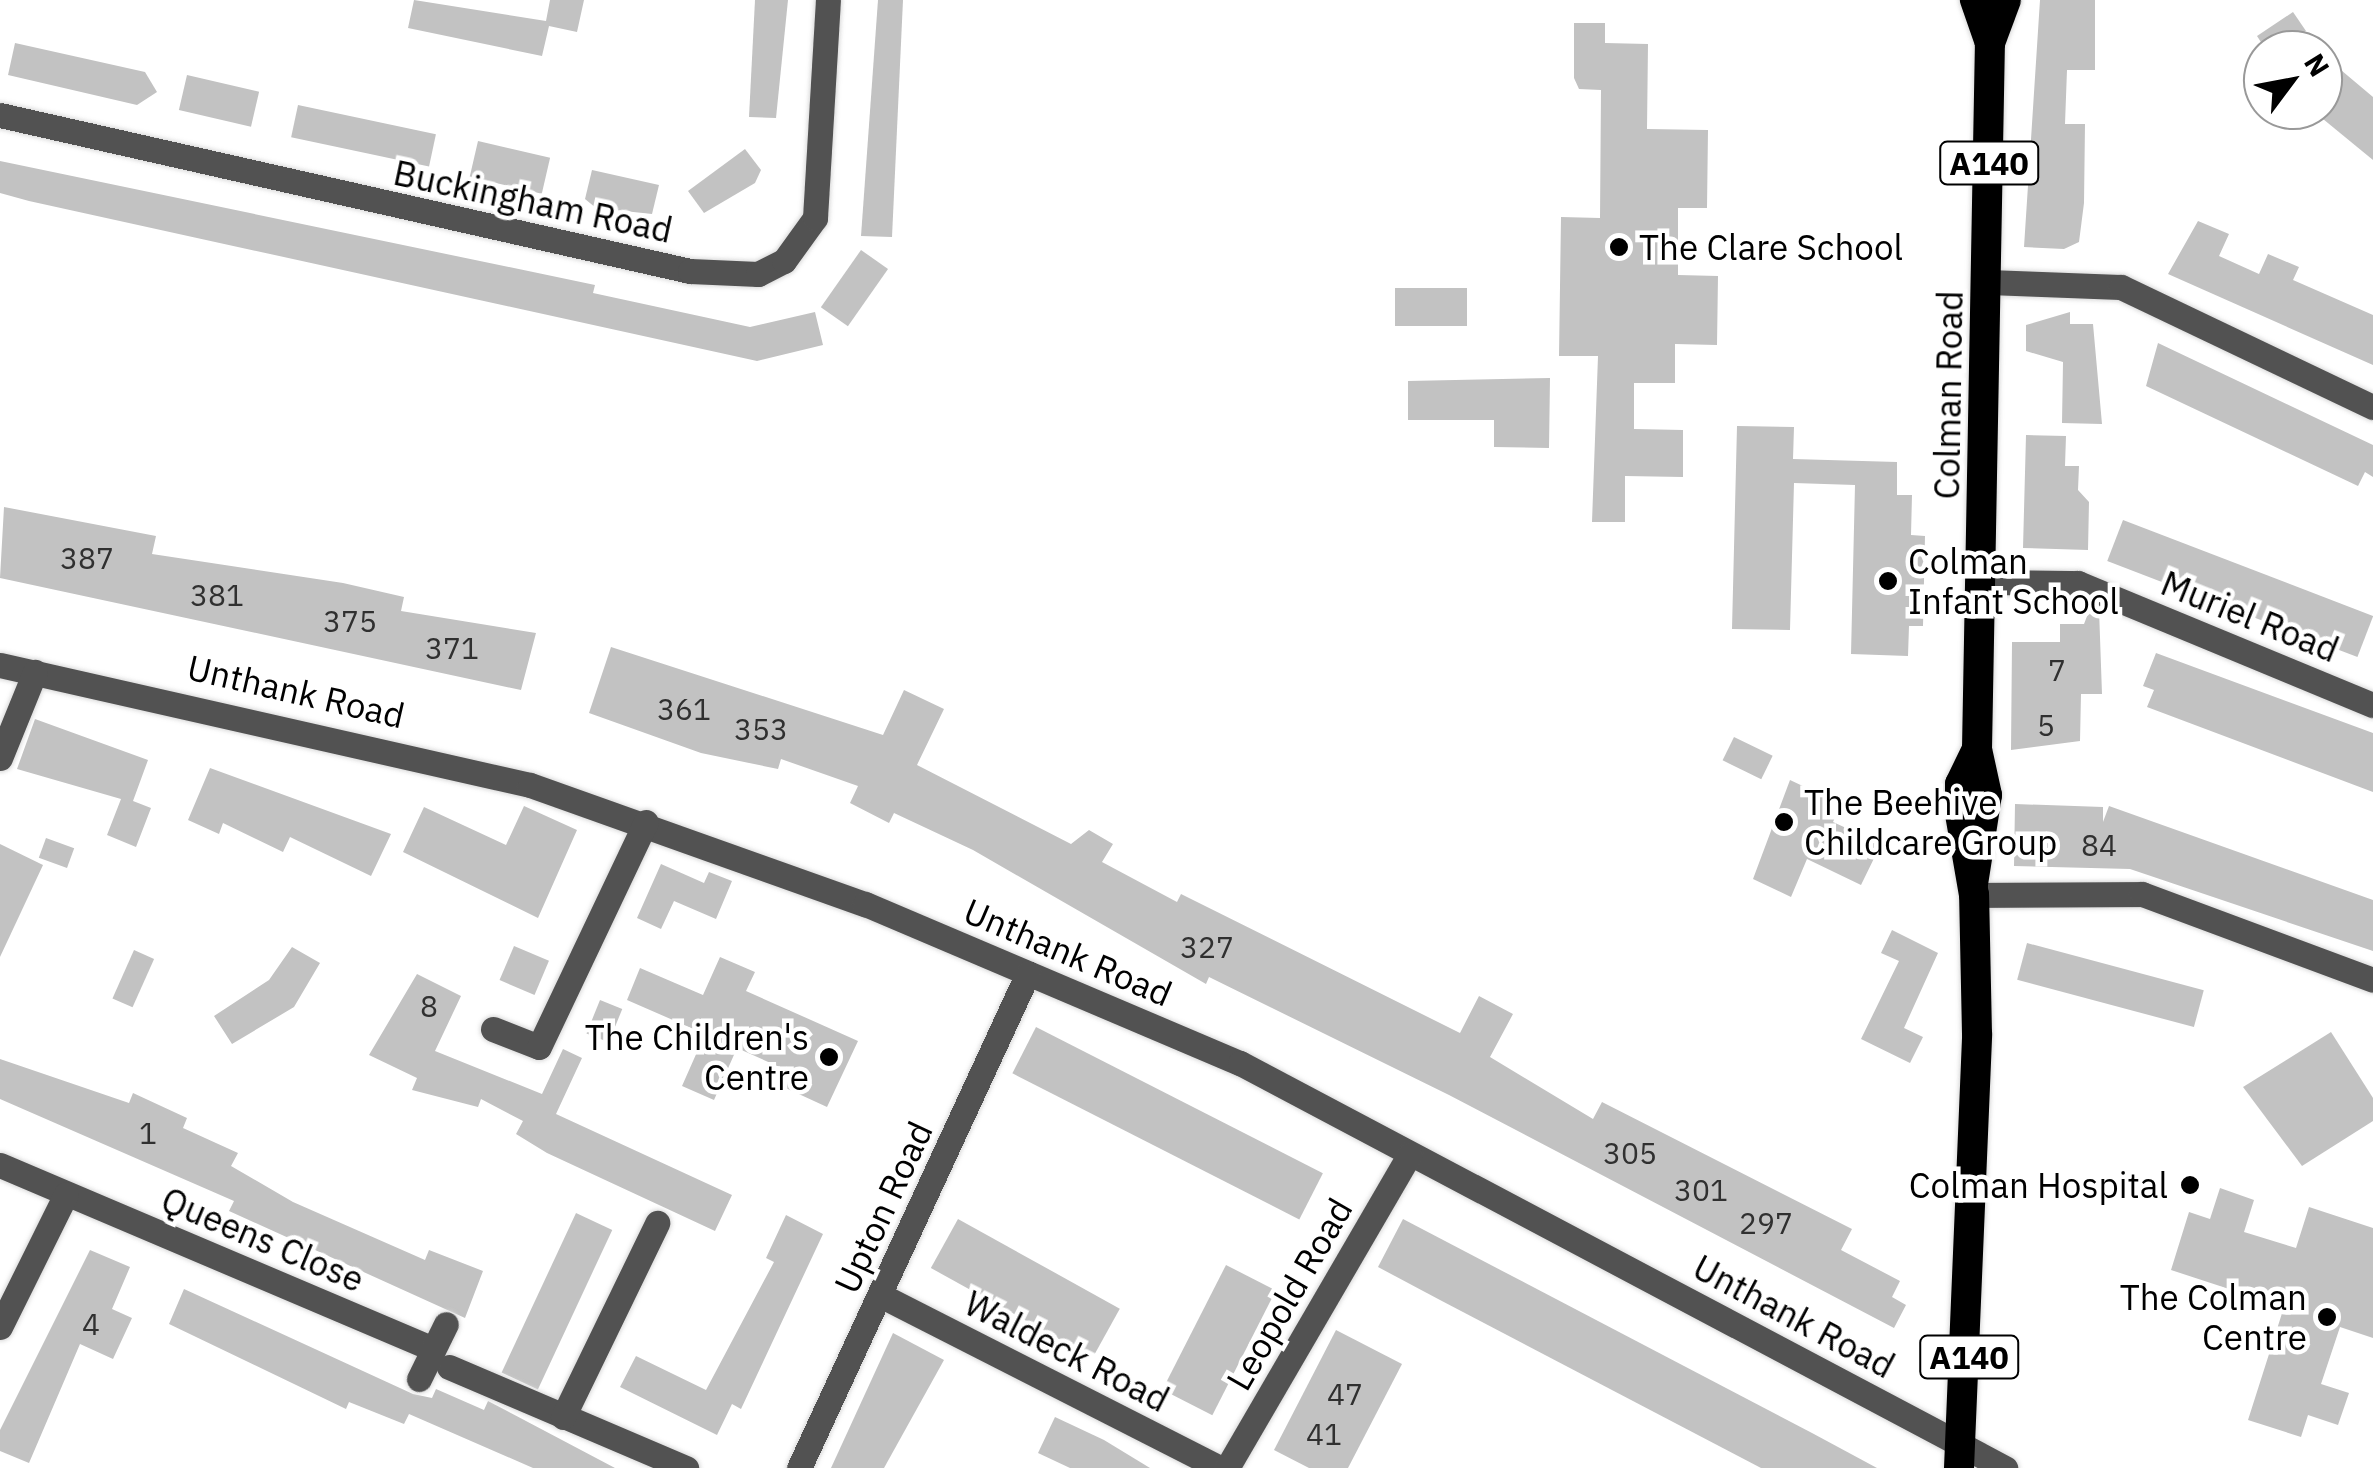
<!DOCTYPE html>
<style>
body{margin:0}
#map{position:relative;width:2373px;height:1468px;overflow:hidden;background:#fff;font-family:"IBM Plex Sans",sans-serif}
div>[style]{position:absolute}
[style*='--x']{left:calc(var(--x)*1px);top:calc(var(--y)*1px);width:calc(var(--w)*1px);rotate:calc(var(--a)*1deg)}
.building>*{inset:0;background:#c2c2c2;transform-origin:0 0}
.roads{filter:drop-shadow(0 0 2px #dbdbdb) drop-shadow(0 0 2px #dbdbdb)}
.minor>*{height:25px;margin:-12.5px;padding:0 12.5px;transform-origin:12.5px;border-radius:12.5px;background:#525252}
.highway>*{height:30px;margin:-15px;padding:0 15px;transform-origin:15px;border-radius:15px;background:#000}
.dots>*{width:28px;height:28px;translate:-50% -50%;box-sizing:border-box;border:5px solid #fff;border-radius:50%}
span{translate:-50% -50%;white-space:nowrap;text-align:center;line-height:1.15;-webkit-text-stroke:9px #fff;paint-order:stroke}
.number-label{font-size:30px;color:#303030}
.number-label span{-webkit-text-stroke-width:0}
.shield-label span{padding:2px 8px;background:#fff;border:2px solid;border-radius:8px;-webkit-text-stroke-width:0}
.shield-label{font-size:32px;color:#000;font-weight:700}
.street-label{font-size:35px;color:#000}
.poi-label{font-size:35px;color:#000}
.left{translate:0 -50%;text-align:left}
.right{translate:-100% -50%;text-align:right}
.north{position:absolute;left:2243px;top:30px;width:100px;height:100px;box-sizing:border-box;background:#fff;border:2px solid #999;border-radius:50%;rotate:58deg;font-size:28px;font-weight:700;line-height:40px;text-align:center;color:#000}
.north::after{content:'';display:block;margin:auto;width:35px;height:45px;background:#000;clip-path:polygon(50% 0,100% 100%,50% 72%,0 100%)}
</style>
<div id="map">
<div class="building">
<i style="clip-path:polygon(414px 0,546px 21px,550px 0,584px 0,577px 32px,549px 26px,542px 56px,408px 28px)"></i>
<i style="clip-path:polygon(755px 0,788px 0,776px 118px,749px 117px)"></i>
<i style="clip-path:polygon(878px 0,903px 0,892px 237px,861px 236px)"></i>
<i style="clip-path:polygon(2040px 0,2095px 0,2095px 70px,2067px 70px,2065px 124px,2085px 124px,2084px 203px,2079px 242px,2064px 249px,2024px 247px)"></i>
<i style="clip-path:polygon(2293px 12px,2306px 31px,2266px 50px,2257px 36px)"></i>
<i style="clip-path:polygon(1574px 23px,1605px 23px,1605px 43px,1648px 44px,1647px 129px,1708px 130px,1707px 208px,1678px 208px,1678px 275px,1718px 276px,1717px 345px,1675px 344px,1675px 383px,1634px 383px,1634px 429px,1683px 430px,1683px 477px,1625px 476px,1625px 522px,1592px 522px,1598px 356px,1559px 356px,1561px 217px,1600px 218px,1601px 90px,1579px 89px,1574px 78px)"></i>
<i style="clip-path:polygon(15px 43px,145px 72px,157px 92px,137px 105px,8px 75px)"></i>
<i style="clip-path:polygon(2335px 65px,2373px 97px,2373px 160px,2323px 119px,2323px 80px)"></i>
<i style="left:187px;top:75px;width:74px;height:36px;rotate:13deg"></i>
<i style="left:298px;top:105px;width:141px;height:33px;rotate:12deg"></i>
<i style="left:478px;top:141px;width:74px;height:37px;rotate:13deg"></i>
<i style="clip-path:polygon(745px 149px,761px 170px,755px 183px,704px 213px,688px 191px)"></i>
<i style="clip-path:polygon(0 161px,595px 285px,593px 293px,750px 327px,815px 312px,823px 345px,757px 361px,29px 201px,0 193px)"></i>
<i style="clip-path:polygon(592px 170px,659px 185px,652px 214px,596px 208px,585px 199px)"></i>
<i style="clip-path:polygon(2198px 221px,2229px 234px,2219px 256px,2259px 274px,2268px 254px,2299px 267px,2293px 280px,2373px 315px,2373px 365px,2168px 274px)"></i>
<i style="left:861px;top:250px;width:33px;height:70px;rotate:35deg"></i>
<i style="left:1395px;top:288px;width:72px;height:38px"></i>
<i style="clip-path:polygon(2070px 312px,2070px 324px,2093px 324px,2102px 424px,2062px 423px,2063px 362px,2026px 351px,2026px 325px)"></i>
<i style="clip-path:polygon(2158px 343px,2373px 445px,2373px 477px,2365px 472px,2358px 486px,2146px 386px)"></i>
<i style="clip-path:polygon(1550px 378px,1549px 448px,1494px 447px,1494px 420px,1408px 420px,1408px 381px)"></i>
<i style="clip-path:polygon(1737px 426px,1794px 427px,1793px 459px,1897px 462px,1897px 495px,1912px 495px,1911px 535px,1925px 536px,1923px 626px,1909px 626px,1908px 656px,1851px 654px,1855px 485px,1794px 483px,1790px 630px,1732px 629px)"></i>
<i style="clip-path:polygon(2026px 435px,2066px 436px,2065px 466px,2079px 466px,2078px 490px,2089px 502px,2088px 550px,2023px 548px)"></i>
<i style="clip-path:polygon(4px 507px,156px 536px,152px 554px,343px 583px,404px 597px,401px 611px,536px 633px,521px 690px,0 578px)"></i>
<i style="left:2123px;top:520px;width:268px;height:44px;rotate:21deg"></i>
<i style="clip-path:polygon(2091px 606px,2099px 609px,2102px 694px,2081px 694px,2080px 741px,2011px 750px,2012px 642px,2060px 642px,2060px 624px,2084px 624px)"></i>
<i style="clip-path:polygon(611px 647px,883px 735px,904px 690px,944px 709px,917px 765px,1071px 844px,1089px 830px,1113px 844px,1102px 862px,1177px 902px,1181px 894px,1460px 1033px,1479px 996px,1513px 1014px,1490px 1057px,1593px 1119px,1602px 1102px,1852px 1229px,1841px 1250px,1900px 1281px,1892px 1297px,1906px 1305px,1894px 1328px,1449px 1095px,1209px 977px,1206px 984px,973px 850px,894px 813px,889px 823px,850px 803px,858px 786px,781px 759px,778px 769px,701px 753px,589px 713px)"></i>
<i style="clip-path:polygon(2156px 653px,2373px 733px,2373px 792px,2147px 707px,2154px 690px,2143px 686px)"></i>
<i style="clip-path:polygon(35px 719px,148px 760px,133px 801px,151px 808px,136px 847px,107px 835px,121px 799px,17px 769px)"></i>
<i style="left:1734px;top:737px;width:43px;height:26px;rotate:26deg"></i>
<i style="clip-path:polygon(210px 768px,391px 834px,371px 876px,290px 837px,283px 852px,223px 823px,219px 834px,188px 820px)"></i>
<i style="clip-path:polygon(1790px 780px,1841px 804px,1833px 822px,1881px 844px,1861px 885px,1807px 859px,1791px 897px,1753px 879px)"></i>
<i style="clip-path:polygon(2015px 804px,2103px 807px,2103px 822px,2109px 806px,2373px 900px,2373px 951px,2130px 869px,2014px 866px)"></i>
<i style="clip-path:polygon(524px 806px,577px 830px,538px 918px,403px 852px,424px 807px,506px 845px)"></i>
<i style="left:46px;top:838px;width:30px;height:21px;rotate:20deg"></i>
<i style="clip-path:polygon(0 844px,43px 865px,0 957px)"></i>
<i style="clip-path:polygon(661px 864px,704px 883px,709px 872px,732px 881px,716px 919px,674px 901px,661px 929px,637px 918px)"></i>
<i style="clip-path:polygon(1892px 930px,1938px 953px,1904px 1028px,1923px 1037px,1910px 1063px,1861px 1039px,1899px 961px,1881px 953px)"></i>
<i style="left:2027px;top:943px;width:183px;height:38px;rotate:15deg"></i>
<i style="left:514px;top:946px;width:38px;height:37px;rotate:23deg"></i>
<i style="clip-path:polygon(292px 947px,320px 963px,294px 1007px,232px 1044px,214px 1016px,269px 980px)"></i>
<i style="left:134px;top:950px;width:22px;height:53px;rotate:24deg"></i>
<i style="clip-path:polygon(720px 957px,755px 972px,746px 991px,858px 1041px,827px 1107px,777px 1084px,784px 1069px,737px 1048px,714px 1100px,682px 1086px,705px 1034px,627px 1000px,640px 968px,703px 995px)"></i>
<i style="clip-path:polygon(417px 974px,461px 996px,435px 1051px,542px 1094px,563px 1049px,582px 1058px,556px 1114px,732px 1195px,715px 1231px,547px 1153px,516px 1134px,523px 1121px,481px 1099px,478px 1107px,412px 1090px,417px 1078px,369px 1055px)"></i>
<i style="left:600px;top:1000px;width:24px;height:36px;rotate:22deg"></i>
<i style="left:1036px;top:1027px;width:322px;height:52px;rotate:27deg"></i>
<i style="clip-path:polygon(2331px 1032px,2373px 1098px,2373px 1121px,2302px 1166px,2243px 1087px)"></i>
<i style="clip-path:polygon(0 1059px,129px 1103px,133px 1093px,187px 1118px,183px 1128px,238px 1153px,231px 1166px,293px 1202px,425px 1260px,429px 1250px,483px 1271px,465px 1318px,229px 1211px,234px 1201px,0 1099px)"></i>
<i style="clip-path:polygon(2220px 1188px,2254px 1200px,2244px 1232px,2296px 1248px,2309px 1207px,2373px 1228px,2373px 1338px,2340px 1327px,2321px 1384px,2349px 1393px,2338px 1425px,2308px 1415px,2301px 1437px,2248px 1420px,2284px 1307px,2171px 1270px,2189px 1212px,2210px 1219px)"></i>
<i style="left:576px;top:1213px;width:40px;height:176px;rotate:25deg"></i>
<i style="clip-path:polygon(786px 1215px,823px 1234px,741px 1409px,732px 1404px,717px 1435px,620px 1387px,636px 1356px,706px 1390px,774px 1262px,766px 1258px)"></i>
<i style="left:958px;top:1219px;width:185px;height:56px;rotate:29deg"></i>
<i style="clip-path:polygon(1403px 1219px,1812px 1433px,1877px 1468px,1761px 1468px,1440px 1300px,1378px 1267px)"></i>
<i style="clip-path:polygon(90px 1250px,130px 1267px,112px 1309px,132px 1318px,113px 1359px,80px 1344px,29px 1463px,0 1451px,0 1430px)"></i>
<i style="left:1226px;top:1265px;width:56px;height:140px;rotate:27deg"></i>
<i style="clip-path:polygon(184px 1289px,413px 1394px,432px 1398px,436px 1389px,484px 1410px,488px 1401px,615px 1468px,533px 1468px,409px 1414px,404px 1424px,349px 1402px,346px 1409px,169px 1324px)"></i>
<i style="clip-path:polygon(1336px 1330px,1402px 1364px,1348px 1468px,1309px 1468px,1274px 1450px)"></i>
<i style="clip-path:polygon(893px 1333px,944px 1360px,884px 1468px,831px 1468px)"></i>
<i style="clip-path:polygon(1055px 1417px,1104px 1440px,1150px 1468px,1070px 1468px,1038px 1453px)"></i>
</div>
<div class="roads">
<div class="minor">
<i style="--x:0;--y:115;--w:707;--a:12.74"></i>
<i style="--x:690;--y:271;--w:68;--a:2.5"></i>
<i style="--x:758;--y:274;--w:29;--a:-27"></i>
<i style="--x:784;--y:261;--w:53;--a:-54.2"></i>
<i style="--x:815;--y:218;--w:218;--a:-86.6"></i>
<i style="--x:1988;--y:282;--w:133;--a:2.2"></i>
<i style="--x:2121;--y:287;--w:279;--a:25.5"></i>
<i style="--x:1982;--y:582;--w:96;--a:0.6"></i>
<i style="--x:2078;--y:583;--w:319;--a:22.5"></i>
<i style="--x:0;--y:665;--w:543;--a:12.76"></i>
<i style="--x:530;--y:785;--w:356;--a:19.6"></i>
<i style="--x:865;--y:904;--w:407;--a:23"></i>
<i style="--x:1240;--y:1063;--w:866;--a:27.9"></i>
<i style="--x:0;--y:758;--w:93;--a:-67.9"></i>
<i style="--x:1974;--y:895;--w:168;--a:-0.3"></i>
<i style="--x:2142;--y:894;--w:246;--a:20.4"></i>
<i style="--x:493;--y:1029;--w:49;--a:21.4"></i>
<i style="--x:539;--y:1047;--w:249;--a:-64.6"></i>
<i style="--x:0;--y:1165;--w:470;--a:23"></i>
<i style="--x:882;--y:1296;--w:379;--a:27"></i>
<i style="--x:0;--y:1327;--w:148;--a:-63.6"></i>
<i style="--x:449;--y:1367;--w:258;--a:23.1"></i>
<i style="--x:419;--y:1379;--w:61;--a:-63.9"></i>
<i style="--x:563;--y:1417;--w:216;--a:-64.1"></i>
<i style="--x:799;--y:1468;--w:545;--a:-65.17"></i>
<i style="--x:1227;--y:1468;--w:363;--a:-59.8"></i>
</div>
<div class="highway">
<i style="--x:1990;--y:43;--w:46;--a:-69.6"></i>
<i style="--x:1973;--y:884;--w:90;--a:-81.1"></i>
<i style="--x:1987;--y:795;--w:47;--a:-102.3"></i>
<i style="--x:1977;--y:749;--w:706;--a:-88.95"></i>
<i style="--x:1990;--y:43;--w:46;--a:-109.2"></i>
<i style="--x:1959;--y:1468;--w:434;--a:-87.6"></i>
<i style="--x:1977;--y:1034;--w:139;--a:-91.2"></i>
<i style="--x:1974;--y:895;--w:82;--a:-99.8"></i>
<i style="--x:1960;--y:814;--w:30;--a:-90"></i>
<i style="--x:1960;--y:784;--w:39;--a:-64"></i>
</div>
</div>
<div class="dots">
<i style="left:1619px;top:247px;background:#000"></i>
<i style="left:1888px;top:581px;background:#000"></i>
<i style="left:1784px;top:822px;background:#000"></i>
<i style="left:829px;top:1057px;background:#000"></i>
<i style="left:2190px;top:1185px;background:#000"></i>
<i style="left:2327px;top:1317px;background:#000"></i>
</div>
<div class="number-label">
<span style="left:87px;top:558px">387</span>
<span style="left:217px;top:595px">381</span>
<span style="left:350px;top:621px">375</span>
<span style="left:452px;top:648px">371</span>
<span style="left:2057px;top:670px">7</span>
<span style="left:684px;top:709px">361</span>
<span style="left:2046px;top:725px">5</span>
<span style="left:761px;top:729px">353</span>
<span style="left:2099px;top:845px">84</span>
<span style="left:1207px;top:947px">327</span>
<span style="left:429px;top:1006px">8</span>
<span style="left:148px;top:1133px">1</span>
<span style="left:1630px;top:1153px">305</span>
<span style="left:1701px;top:1190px">301</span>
<span style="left:1766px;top:1223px">297</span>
<span style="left:91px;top:1324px">4</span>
<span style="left:1345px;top:1394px">47</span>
<span style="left:1324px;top:1434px">41</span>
</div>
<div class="shield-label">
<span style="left:1989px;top:163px">A140</span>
<span style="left:1969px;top:1357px">A140</span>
</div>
<div class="street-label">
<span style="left:533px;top:201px;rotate:12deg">Buckingham Road</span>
<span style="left:1948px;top:395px;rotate:-89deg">Colman Road</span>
<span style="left:2250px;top:616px;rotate:22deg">Muriel Road</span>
<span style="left:296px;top:691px;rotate:13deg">Unthank Road</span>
<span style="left:1068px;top:952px;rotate:23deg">Unthank Road</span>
<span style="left:883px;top:1207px;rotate:-65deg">Upton Road</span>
<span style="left:263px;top:1239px;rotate:23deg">Queens Close</span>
<span style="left:1289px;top:1294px;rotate:-60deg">Leopold Road</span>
<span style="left:1794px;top:1316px;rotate:28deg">Unthank Road</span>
<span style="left:1067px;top:1351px;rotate:27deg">Waldeck Road</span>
</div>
<div class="poi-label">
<span class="left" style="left:1639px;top:247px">The Clare School</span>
<span class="left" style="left:1908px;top:581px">Colman<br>Infant School</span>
<span class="left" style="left:1804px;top:822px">The Beehive<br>Childcare Group</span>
<span class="right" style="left:809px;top:1057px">The Children's<br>Centre</span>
<span class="right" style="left:2168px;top:1185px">Colman Hospital</span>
<span class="right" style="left:2307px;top:1317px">The Colman<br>Centre</span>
</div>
<div class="north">N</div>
</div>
